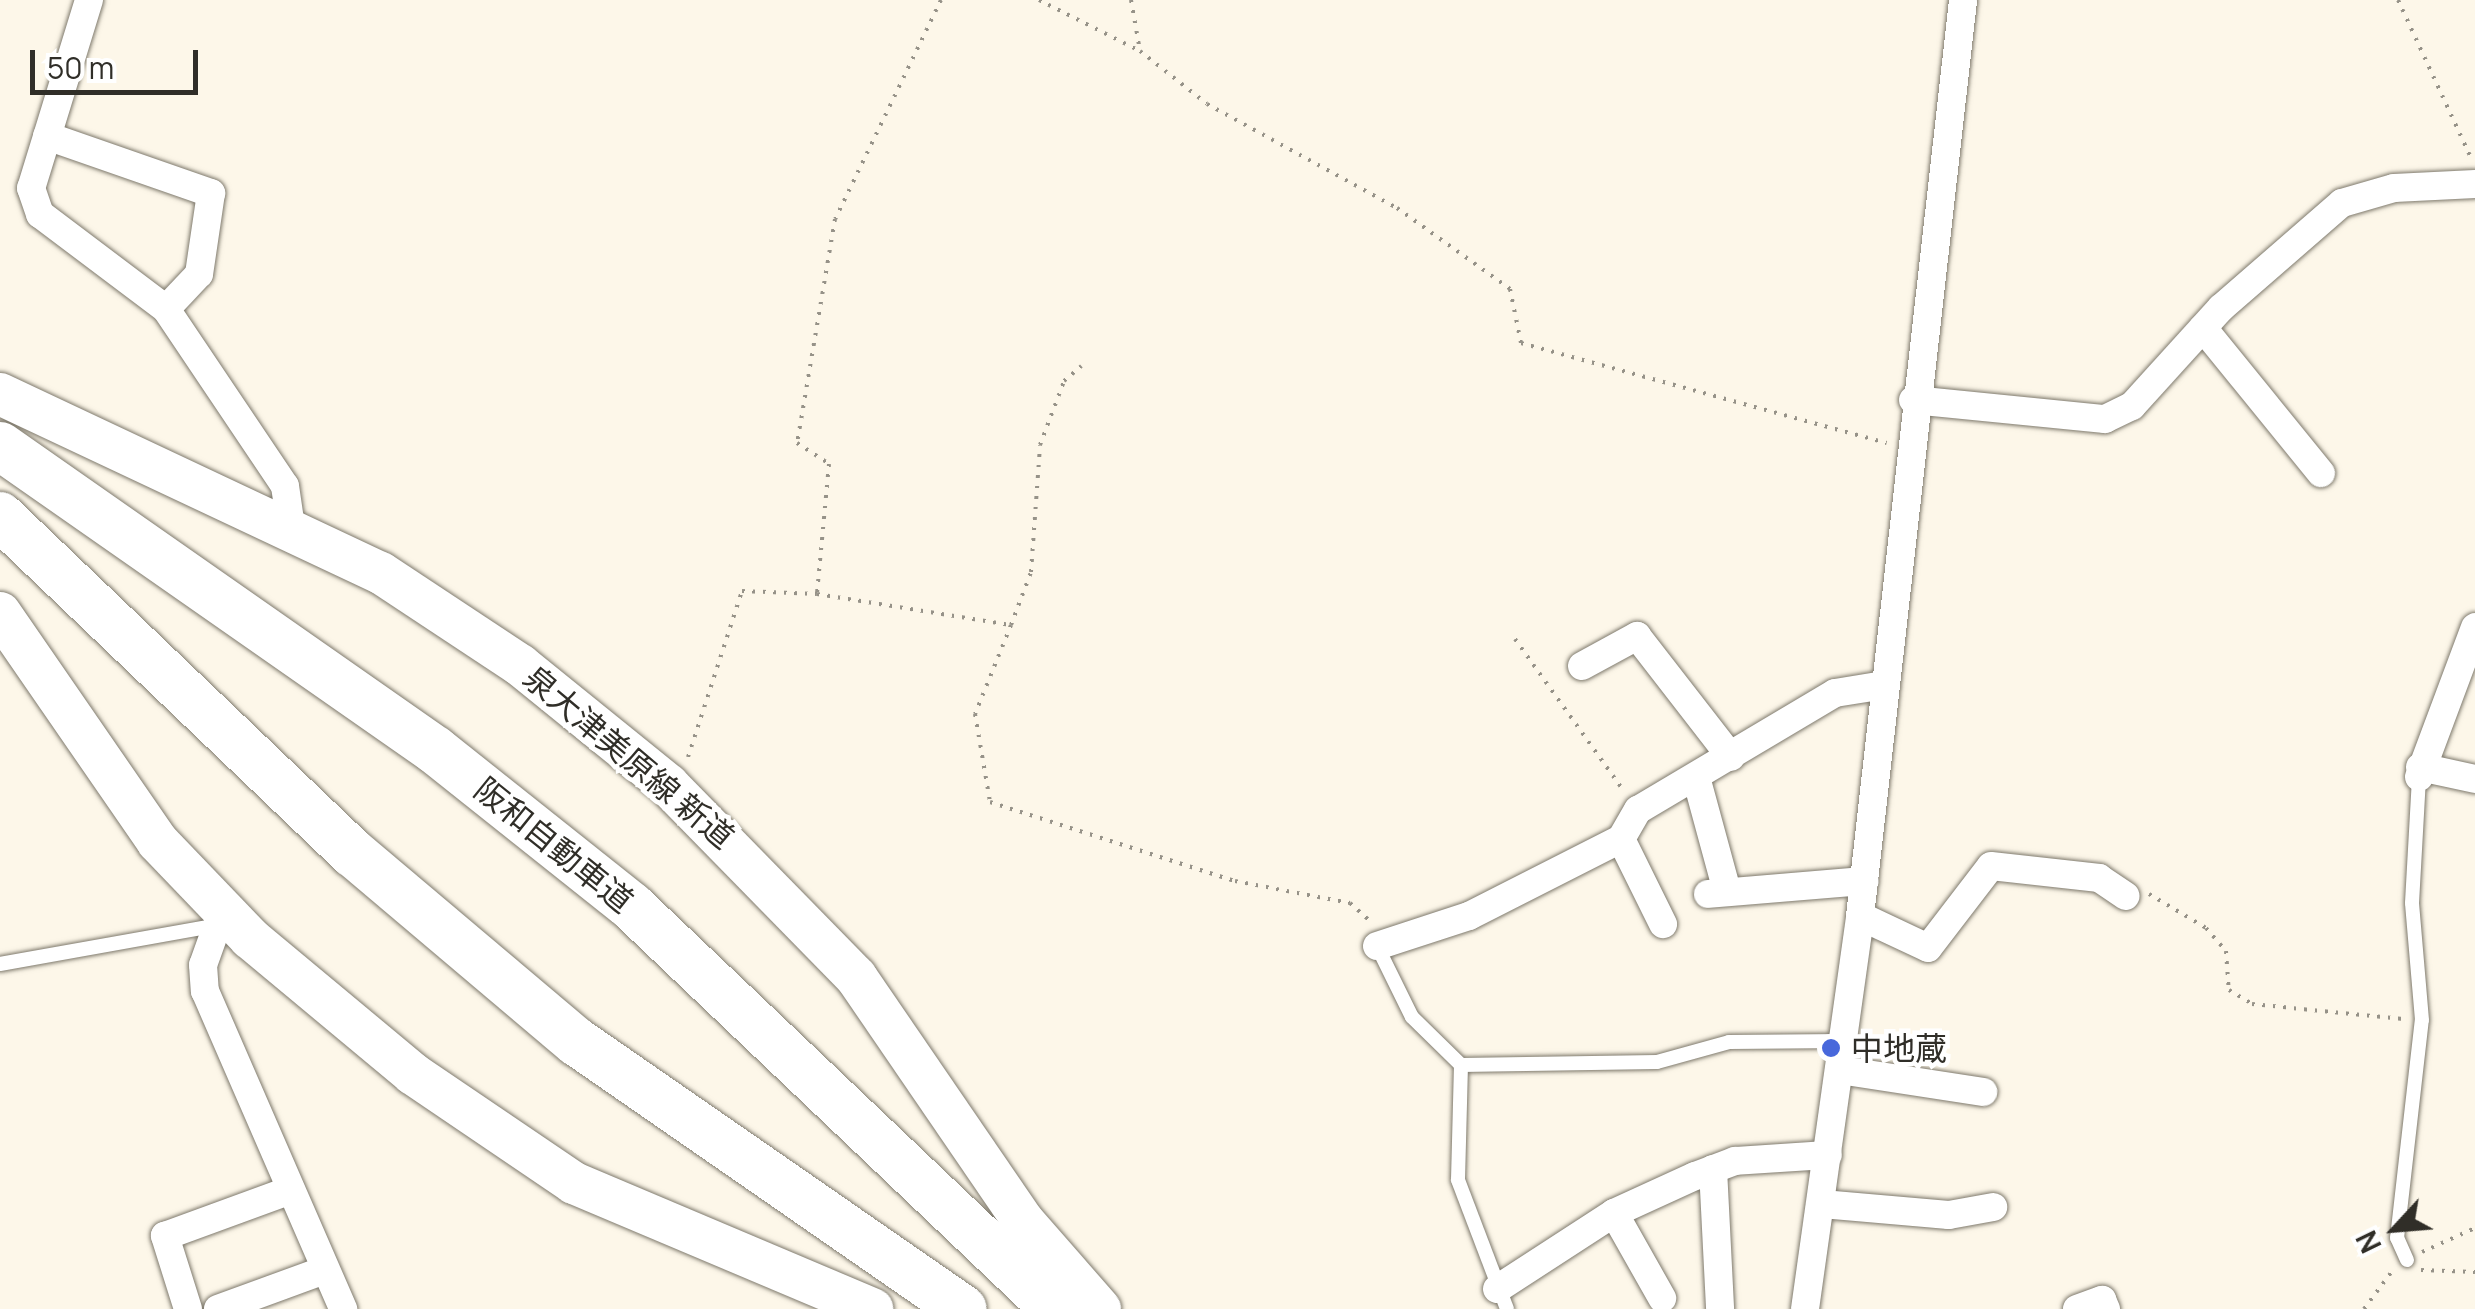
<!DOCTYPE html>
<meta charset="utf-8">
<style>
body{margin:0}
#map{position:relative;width:2475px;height:1309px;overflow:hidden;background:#fdf7e9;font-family:Manrope,"Noto Sans JP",sans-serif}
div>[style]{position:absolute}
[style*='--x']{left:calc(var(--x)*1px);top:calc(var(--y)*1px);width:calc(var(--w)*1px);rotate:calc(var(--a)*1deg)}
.path>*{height:4px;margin-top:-2px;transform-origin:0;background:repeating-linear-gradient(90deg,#969288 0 2.5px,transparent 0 10.5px)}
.roads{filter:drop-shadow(0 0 2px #7e796c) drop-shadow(0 0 2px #7e796c)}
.service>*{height:14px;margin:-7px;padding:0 7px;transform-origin:7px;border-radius:7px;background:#fff}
.minor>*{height:28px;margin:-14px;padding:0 14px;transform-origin:14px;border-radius:14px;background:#fff}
.primary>*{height:42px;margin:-21px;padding:0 21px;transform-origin:21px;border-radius:21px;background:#fff}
.motorway>*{height:48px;margin:-24px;padding:0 24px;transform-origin:24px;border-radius:24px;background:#fff}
.dots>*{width:28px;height:28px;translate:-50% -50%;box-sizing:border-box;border:5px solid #fff;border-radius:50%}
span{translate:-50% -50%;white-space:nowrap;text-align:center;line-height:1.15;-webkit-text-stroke:9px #fff;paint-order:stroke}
.street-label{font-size:32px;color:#302e28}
.poi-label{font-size:32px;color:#302e28}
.left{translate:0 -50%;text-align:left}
.north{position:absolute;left:2345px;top:1179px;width:100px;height:100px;-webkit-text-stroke:8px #fff;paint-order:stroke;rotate:244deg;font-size:28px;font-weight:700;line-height:40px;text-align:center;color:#302e28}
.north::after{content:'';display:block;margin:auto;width:35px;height:45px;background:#302e28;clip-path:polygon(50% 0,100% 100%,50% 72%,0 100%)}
.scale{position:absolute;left:30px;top:50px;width:168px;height:45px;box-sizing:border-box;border:5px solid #302e28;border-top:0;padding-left:12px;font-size:30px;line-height:35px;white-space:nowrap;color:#302e28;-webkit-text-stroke:8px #fff;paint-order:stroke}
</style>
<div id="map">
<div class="path">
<i style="--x:941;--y:0;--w:243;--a:115.8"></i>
<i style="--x:835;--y:219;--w:227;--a:99.6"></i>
<i style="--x:797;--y:443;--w:38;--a:33"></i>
<i style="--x:829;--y:464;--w:131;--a:95.3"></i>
<i style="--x:817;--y:594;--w:196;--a:9.1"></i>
<i style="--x:1011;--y:625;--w:96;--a:112"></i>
<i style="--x:975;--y:714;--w:89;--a:80.3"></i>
<i style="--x:990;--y:802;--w:257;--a:17.9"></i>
<i style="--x:1235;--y:881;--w:117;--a:10.8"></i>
<i style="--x:1350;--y:903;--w:28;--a:42"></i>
<i style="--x:1039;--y:0;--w:113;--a:26.8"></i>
<i style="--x:1140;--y:51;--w:85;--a:38.3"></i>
<i style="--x:1207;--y:104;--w:217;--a:28.7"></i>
<i style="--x:1397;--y:208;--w:139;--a:35.6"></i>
<i style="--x:1510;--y:289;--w:55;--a:78.5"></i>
<i style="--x:1521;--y:343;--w:379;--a:15.3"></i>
<i style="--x:1131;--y:0;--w:52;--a:80"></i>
<i style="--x:2398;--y:0;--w:174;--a:65.2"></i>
<i style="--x:1011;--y:625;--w:57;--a:-69.3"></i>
<i style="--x:1031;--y:572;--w:127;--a:-85.9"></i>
<i style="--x:1040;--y:445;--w:68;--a:-69.4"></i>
<i style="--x:1064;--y:381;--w:23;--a:-41"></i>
<i style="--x:1515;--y:639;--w:186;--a:54.4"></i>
<i style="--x:688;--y:757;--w:175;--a:-72"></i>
<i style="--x:742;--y:591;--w:75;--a:2.3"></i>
<i style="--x:2149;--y:894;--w:66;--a:30.8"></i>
<i style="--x:2206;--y:928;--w:30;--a:49"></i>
<i style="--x:2226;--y:951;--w:39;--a:86"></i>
<i style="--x:2229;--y:990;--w:27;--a:31"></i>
<i style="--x:2252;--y:1004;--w:152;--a:5.7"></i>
<i style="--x:2422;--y:1252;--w:58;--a:-24.4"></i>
<i style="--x:2421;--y:1270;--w:54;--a:2.1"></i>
<i style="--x:2364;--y:1309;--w:49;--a:-53.4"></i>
</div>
<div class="roads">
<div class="service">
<i style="--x:1377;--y:946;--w:79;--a:63.8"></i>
<i style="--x:1412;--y:1017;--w:69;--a:44.4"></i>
<i style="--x:1461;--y:1065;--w:115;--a:91.5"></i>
<i style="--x:1458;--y:1180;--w:138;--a:69.2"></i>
<i style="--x:0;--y:964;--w:217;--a:-10.1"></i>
<i style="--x:1461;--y:1065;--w:196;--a:-0.9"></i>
<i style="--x:1657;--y:1062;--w:75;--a:-15.5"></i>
<i style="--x:1729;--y:1042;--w:114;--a:-0.5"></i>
<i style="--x:2407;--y:1260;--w:24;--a:-114"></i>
<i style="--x:2397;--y:1238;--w:219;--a:-83.5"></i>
<i style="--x:2422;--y:1020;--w:117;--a:-94.9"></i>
<i style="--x:2412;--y:903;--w:126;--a:-86.8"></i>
</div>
<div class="minor">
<i style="--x:89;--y:0;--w:197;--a:107.1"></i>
<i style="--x:31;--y:188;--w:28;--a:71"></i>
<i style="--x:40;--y:214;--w:158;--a:37"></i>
<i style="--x:166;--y:309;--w:213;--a:56.1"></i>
<i style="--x:285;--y:486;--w:41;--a:81.7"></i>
<i style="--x:47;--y:136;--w:174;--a:19.2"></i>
<i style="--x:211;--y:193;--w:82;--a:98.4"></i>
<i style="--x:199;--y:274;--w:48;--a:133.3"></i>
<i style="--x:2203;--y:328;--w:187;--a:50.9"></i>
<i style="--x:1913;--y:400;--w:193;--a:5.7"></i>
<i style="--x:2105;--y:419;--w:30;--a:-26"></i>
<i style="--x:2132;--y:406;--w:132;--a:-47.8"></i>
<i style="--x:2221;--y:308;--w:160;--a:-41"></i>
<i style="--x:2342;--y:203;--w:54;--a:-16.1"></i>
<i style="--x:2394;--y:188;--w:81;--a:-2.8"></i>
<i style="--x:1582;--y:666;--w:63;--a:-28.6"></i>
<i style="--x:1637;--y:636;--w:153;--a:52.2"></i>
<i style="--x:2420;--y:767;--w:56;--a:12.3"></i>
<i style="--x:1696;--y:777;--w:118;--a:74.8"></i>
<i style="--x:2419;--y:777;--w:160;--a:-69.5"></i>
<i style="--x:1621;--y:839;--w:95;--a:63.7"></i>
<i style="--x:1708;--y:894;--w:157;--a:-4.8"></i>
<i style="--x:222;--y:912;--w:56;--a:109.7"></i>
<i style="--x:203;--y:965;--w:26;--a:86"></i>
<i style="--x:205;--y:991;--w:347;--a:66.5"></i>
<i style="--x:1860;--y:916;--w:75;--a:25.2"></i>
<i style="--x:1928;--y:948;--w:103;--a:-52.5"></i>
<i style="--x:1991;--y:866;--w:109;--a:6.3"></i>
<i style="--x:2099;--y:878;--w:32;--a:34"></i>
<i style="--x:1377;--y:946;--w:97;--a:-18.1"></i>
<i style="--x:1469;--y:916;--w:170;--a:-26.9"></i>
<i style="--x:1621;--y:839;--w:34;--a:-60"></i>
<i style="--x:1638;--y:810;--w:229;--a:-30.7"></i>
<i style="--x:1835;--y:693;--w:51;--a:-9.1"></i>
<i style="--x:1840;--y:1070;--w:145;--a:8.7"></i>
<i style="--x:1713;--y:1169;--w:140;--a:87.1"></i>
<i style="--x:1822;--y:1204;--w:127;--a:5"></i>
<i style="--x:1949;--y:1215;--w:45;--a:-10.3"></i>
<i style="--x:1614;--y:1213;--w:98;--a:60.5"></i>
<i style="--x:1497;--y:1289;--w:140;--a:-33"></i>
<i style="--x:1614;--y:1213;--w:89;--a:-24.6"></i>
<i style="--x:1695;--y:1176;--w:43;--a:-20.6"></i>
<i style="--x:1735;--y:1161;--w:93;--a:-3.7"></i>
<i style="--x:188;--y:1309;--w:77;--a:-107.5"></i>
<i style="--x:165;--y:1236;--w:131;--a:-20.1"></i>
<i style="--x:218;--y:1309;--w:111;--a:-20.1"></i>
<i style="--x:1805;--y:1309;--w:397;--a:-82"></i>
<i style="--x:1860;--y:916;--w:922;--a:-83.58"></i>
<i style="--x:2077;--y:1309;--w:27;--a:-20"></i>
<i style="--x:2102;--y:1300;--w:10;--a:66"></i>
</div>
<div class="primary">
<i style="--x:0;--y:394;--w:421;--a:25.2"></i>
<i style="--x:381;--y:573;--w:167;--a:33.5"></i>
<i style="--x:520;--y:665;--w:191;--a:39"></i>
<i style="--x:668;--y:785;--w:269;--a:45.6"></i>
<i style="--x:856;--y:977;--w:296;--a:55.6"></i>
<i style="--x:1023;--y:1221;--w:117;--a:48.8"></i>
<i style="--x:0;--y:613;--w:278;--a:55.4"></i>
<i style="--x:158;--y:842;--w:133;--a:46.2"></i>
<i style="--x:250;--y:938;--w:212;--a:39.8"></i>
<i style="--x:413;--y:1074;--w:194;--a:34.1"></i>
<i style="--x:574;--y:1183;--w:324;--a:22.9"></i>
</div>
<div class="motorway">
<i style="--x:0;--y:446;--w:531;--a:34.95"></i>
<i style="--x:435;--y:750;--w:251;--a:38.5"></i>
<i style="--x:631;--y:906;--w:585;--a:43.55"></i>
<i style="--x:0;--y:516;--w:488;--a:43.7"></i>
<i style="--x:353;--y:853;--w:293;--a:40.2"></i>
<i style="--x:577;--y:1042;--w:469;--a:34.7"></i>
</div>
</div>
<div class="dots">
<i style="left:1831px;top:1048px;background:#4868db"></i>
</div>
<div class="street-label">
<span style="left:629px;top:757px;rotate:40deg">泉大津美原線 新道</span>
<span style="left:554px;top:845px;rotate:39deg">阪和自動車道</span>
</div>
<div class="poi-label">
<span class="left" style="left:1851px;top:1048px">中地蔵</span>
</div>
<div class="north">N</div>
<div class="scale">50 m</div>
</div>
